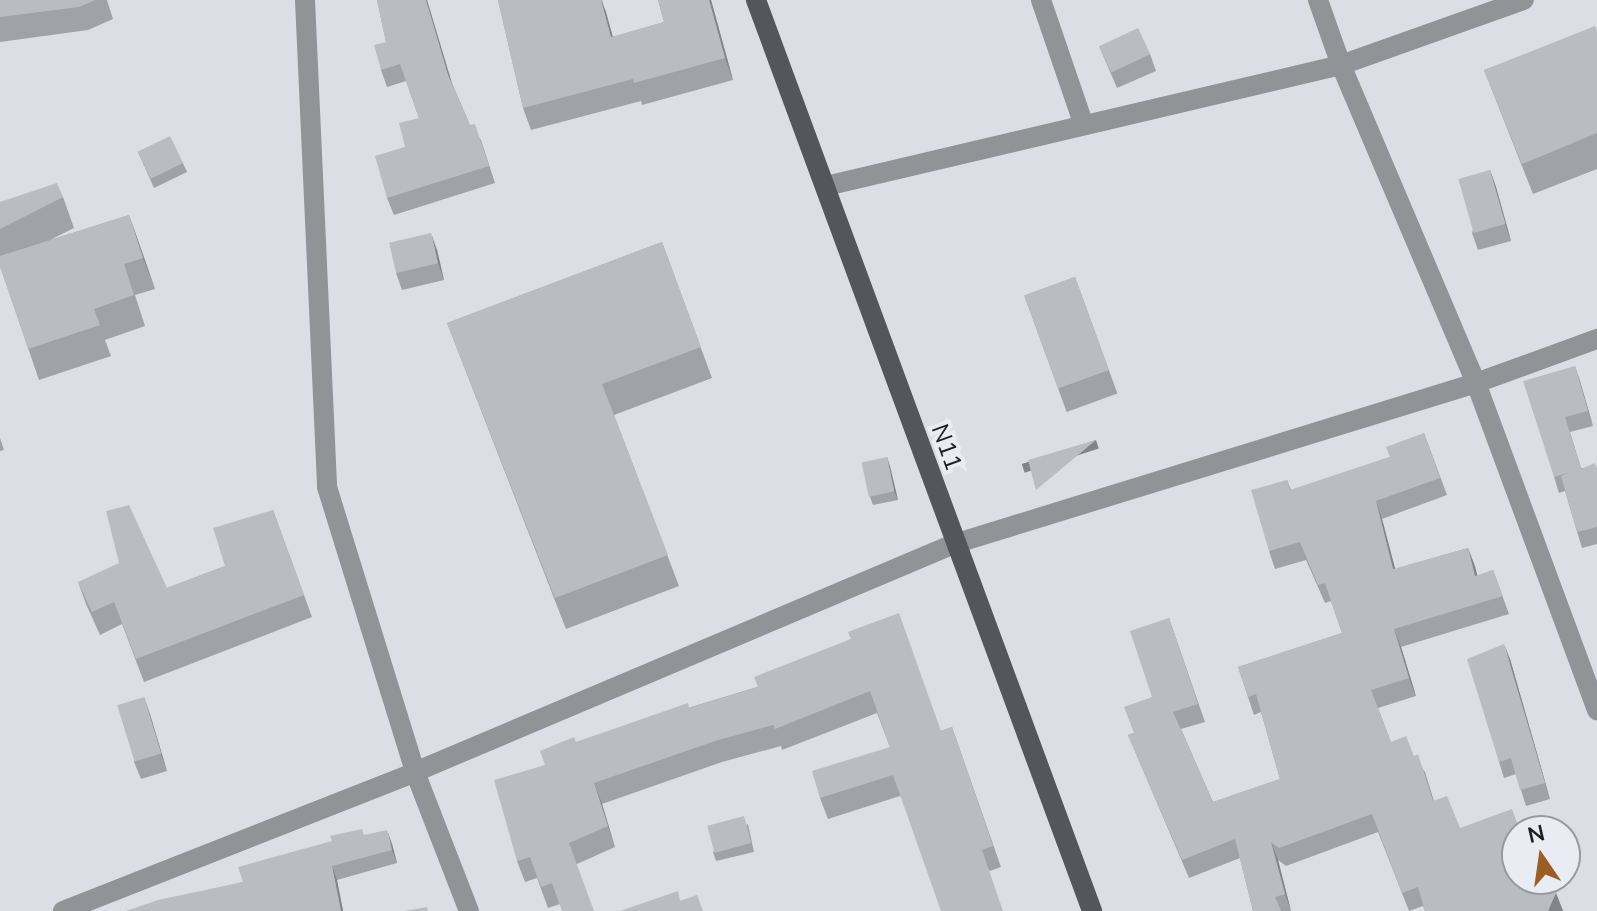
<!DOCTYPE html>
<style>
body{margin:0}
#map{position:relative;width:1597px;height:911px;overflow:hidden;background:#dcdee6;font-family:Mulish,sans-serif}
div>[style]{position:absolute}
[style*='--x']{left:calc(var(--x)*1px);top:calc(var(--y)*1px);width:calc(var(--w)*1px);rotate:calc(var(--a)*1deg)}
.minor>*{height:20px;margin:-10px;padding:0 10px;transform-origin:10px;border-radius:10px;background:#929397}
.major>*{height:20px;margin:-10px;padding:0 10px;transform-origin:10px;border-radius:10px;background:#54565b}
.wall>*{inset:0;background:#a0a2a9;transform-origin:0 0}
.shaded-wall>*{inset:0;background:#828489;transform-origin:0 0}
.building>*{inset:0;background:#babcc4;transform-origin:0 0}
span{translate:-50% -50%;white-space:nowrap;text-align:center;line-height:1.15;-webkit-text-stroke:8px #e9ecf3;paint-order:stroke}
.street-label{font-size:24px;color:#1e1f22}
.north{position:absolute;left:1501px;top:815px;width:80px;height:80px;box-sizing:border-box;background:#e9ecf3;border:2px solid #989a9f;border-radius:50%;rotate:347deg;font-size:22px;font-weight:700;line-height:32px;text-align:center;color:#1e1f22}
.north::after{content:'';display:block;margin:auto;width:28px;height:36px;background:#9c5f23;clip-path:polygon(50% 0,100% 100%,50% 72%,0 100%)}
</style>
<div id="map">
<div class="minor">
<i style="--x:305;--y:0;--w:487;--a:87.4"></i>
<i style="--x:327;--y:487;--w:298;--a:72.8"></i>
<i style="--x:415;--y:772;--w:149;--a:68.8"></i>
<i style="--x:1041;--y:0;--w:130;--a:71.1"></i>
<i style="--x:1318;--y:0;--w:69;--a:70.5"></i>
<i style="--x:1341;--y:65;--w:345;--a:67"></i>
<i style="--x:1476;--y:383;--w:349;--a:69.7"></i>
<i style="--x:826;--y:186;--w:529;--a:-13.22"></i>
<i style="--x:1341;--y:65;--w:194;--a:-19.6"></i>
<i style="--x:63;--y:911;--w:378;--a:-21.5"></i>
<i style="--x:415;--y:772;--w:585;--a:-22.93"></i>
<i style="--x:954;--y:544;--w:546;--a:-17.14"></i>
<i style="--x:1476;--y:383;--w:129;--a:-20"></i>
</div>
<div class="major">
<i style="--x:756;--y:0;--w:971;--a:69.75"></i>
</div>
<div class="wall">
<i style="clip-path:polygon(0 0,107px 0,113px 19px,88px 30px,0 42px)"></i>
<i style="clip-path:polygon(377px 0,427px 0,452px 83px,470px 125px,481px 140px,495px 183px,394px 215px,387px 198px,405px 147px,419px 118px,406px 81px,387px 87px,381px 70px,386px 42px)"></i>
<i style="clip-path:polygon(498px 0,602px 0,613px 37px,664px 22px,658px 0,711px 0,733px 80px,642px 105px,641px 101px,531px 130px,523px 108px)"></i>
<i style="clip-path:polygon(1597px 31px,1597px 169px,1533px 194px,1484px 70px)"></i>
<i style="clip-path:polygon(1099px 46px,1150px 54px,1156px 71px,1117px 88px)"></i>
<i style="clip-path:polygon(138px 152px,183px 163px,187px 172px,154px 188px)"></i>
<i style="clip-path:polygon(1490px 170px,1496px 187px,1511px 241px,1478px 250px,1472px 233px)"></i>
<i style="clip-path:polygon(63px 197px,74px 228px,50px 240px,129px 215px,155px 289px,135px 295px,145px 326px,105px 340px,111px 356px,39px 380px,0 266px,0 202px)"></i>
<i style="clip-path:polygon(662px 242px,712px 378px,614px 415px,679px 586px,566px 629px,447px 323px)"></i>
<i style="clip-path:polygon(437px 250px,444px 280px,402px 290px,396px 273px)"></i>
<i style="left:1075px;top:277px;width:124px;height:54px;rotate:70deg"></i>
<i style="clip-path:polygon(1575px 366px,1593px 426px,1570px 432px,1581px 468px,1597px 468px,1597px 544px,1582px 548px,1565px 491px,1559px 493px,1554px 477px)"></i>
<i style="clip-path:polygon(1424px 433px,1447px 495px,1382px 519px,1395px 569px,1468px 548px,1477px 576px,1493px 570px,1509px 614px,1401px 647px,1416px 696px,1378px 708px,1391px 742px,1414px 756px,1425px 772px,1434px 801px,1460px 828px,1517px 879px,1556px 893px,1563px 911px,1425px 911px,1423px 906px,1409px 911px,1378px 832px,1286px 866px,1278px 860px,1291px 911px,1253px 911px,1240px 858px,1189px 878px,1128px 735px,1134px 733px,1152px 697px,1169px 618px,1205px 722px,1181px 729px,1213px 802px,1280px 779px,1261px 712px,1254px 715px,1238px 667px,1342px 633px,1331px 601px,1325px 603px,1306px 560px,1275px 569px,1269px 551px,1287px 480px,1291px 490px,1390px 457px)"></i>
<i style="clip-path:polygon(0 438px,4px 450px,0 451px)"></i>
<i style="clip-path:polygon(887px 457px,898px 500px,873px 505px,870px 497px)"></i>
<i style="clip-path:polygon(273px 510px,312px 617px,144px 682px,122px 624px,100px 635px,86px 604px,78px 582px,167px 588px,225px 566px)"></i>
<i style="clip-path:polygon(851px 639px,941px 731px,952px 727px,1001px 867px,990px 871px,900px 796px,828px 819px,820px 798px,890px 747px,877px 713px,782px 750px,781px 746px,722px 762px,602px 804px,615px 847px,577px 864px,560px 904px,548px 908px,537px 878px,525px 882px,517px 861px,576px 742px,757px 687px)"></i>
<i style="clip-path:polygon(1510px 659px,1550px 799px,1526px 806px,1516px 774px,1504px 778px,1499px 762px)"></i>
<i style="clip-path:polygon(144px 697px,167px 771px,141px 779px,134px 762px)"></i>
<i style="clip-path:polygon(748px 824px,754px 852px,716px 861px,713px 852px)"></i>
<i style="clip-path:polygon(365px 835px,392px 844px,397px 863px,337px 880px,343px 911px,126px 911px,243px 882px)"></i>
</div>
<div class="shaded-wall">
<i style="clip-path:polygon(426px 0,427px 0,454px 91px,448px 75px)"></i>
<i style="clip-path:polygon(601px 0,606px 12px,619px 60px,611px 37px)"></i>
<i style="clip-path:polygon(709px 0,711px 0,733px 80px,725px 58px)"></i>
<i style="clip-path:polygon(1490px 170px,1496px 187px,1511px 241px,1505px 224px)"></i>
<i style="clip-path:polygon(129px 215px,140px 246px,155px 289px,143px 258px)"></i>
<i style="clip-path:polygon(431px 233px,437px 250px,444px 280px,438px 263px)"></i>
<i style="clip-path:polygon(1575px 366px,1580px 381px,1593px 426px,1588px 411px)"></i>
<i style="left:1096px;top:440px;width:9px;height:78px;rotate:72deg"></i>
<i style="clip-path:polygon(887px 457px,890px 466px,898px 500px,894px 491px)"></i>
<i style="clip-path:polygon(1376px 501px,1382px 519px,1400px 587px,1393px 569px)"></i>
<i style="clip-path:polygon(1468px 548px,1475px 566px,1482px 594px,1475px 576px)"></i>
<i style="clip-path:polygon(1394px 629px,1401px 647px,1416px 696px,1409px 678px)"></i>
<i style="clip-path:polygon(1504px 644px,1510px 659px,1550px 799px,1545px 783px)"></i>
<i style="clip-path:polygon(144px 697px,150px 714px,167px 771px,161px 754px)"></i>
<i style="clip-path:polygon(594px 783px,602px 804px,615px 847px,608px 826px)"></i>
<i style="clip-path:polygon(387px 830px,392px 844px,397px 863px,392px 850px)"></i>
<i style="clip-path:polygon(1271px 842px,1278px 860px,1291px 911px,1285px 894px)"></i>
<i style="clip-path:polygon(332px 866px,337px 880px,343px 911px,341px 911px)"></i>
<i style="clip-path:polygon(1556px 893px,1563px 911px,1548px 911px)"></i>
</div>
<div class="building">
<i style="clip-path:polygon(0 0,95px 0,79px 7px,0 17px)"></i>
<i style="clip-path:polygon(377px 0,426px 0,448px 75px,470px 125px,475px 124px,489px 166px,387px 198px,375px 156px,405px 147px,399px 123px,419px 118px,400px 64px,381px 70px,374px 45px,386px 42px)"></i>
<i style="clip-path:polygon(498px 0,601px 0,611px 37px,664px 22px,658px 0,709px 0,725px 58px,634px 83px,633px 79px,523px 108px)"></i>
<i style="clip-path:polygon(1595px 26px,1597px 31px,1597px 133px,1522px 164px,1484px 70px)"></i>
<i style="left:1138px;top:28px;width:29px;height:43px;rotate:65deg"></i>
<i style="left:170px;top:136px;width:30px;height:36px;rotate:64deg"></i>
<i style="left:1490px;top:170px;width:56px;height:33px;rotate:74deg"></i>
<i style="clip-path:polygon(57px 183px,63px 197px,0 229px,0 202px)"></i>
<i style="clip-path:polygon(129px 215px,143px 258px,124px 264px,134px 295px,94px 309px,100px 325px,28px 349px,0 266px,0 256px)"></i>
<i style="left:431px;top:233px;width:31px;height:43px;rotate:77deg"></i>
<i style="clip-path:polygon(662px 242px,701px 347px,602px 384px,668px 555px,555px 598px,447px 323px)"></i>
<i style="left:1075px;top:277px;width:99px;height:54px;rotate:70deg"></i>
<i style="clip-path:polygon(1575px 366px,1588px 411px,1565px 417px,1581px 469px,1595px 463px,1597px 469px,1597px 527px,1577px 532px,1561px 476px,1570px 472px,1554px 477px,1523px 381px)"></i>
<i style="clip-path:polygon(1424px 433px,1440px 478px,1376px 501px,1393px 569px,1468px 548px,1475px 576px,1493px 570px,1503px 596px,1394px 629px,1409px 678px,1371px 690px,1391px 742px,1406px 736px,1414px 756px,1418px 754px,1433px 801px,1447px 796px,1460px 828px,1512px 809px,1520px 831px,1517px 831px,1517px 879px,1550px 879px,1556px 893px,1548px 911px,1425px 911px,1418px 887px,1402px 893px,1372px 814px,1279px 848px,1271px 842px,1285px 894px,1275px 897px,1281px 911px,1253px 911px,1235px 839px,1182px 860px,1128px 735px,1134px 733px,1124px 707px,1152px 697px,1130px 631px,1169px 618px,1198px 704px,1173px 712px,1213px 802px,1280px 779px,1256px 694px,1248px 697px,1238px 667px,1342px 633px,1325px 583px,1318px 585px,1300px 542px,1269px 551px,1251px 490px,1287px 480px,1290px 490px,1390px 457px,1386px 447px)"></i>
<i style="clip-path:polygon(1096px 440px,1036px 490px,1028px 460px)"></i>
<i style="left:887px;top:457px;width:35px;height:26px;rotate:78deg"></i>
<i style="clip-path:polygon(129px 505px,167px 588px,225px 566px,213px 528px,273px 510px,304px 595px,136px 659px,114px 602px,92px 612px,78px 582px,119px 563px,106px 511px)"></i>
<i style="clip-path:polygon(899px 613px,941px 731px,952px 727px,993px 846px,982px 850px,1003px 911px,941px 911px,893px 775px,820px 798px,812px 771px,890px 747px,870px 691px,775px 729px,773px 725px,715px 741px,594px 783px,608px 826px,569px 843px,594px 911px,562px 911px,552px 883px,541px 887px,530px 857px,517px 861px,494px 780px,545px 765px,540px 751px,574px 737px,576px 742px,688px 703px,689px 708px,758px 687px,754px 677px,851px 639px,848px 632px)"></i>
<i style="clip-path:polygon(1504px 644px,1545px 783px,1520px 790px,1511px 758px,1499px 762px,1467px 659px)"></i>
<i style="left:144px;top:697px;width:59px;height:28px;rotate:73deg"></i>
<i style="left:744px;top:816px;width:28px;height:38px;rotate:75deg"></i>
<i style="clip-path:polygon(362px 829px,364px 835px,387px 830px,392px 850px,332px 866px,341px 911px,126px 911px,158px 900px,243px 882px,238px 867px,332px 841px,330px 836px)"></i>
<i style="clip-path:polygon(678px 891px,680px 901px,697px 895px,703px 911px,620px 911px)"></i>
<i style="clip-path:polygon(427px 907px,428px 911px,404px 911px)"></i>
</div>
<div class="street-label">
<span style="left:947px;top:447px;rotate:70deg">N11</span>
</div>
<div class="north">N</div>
</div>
